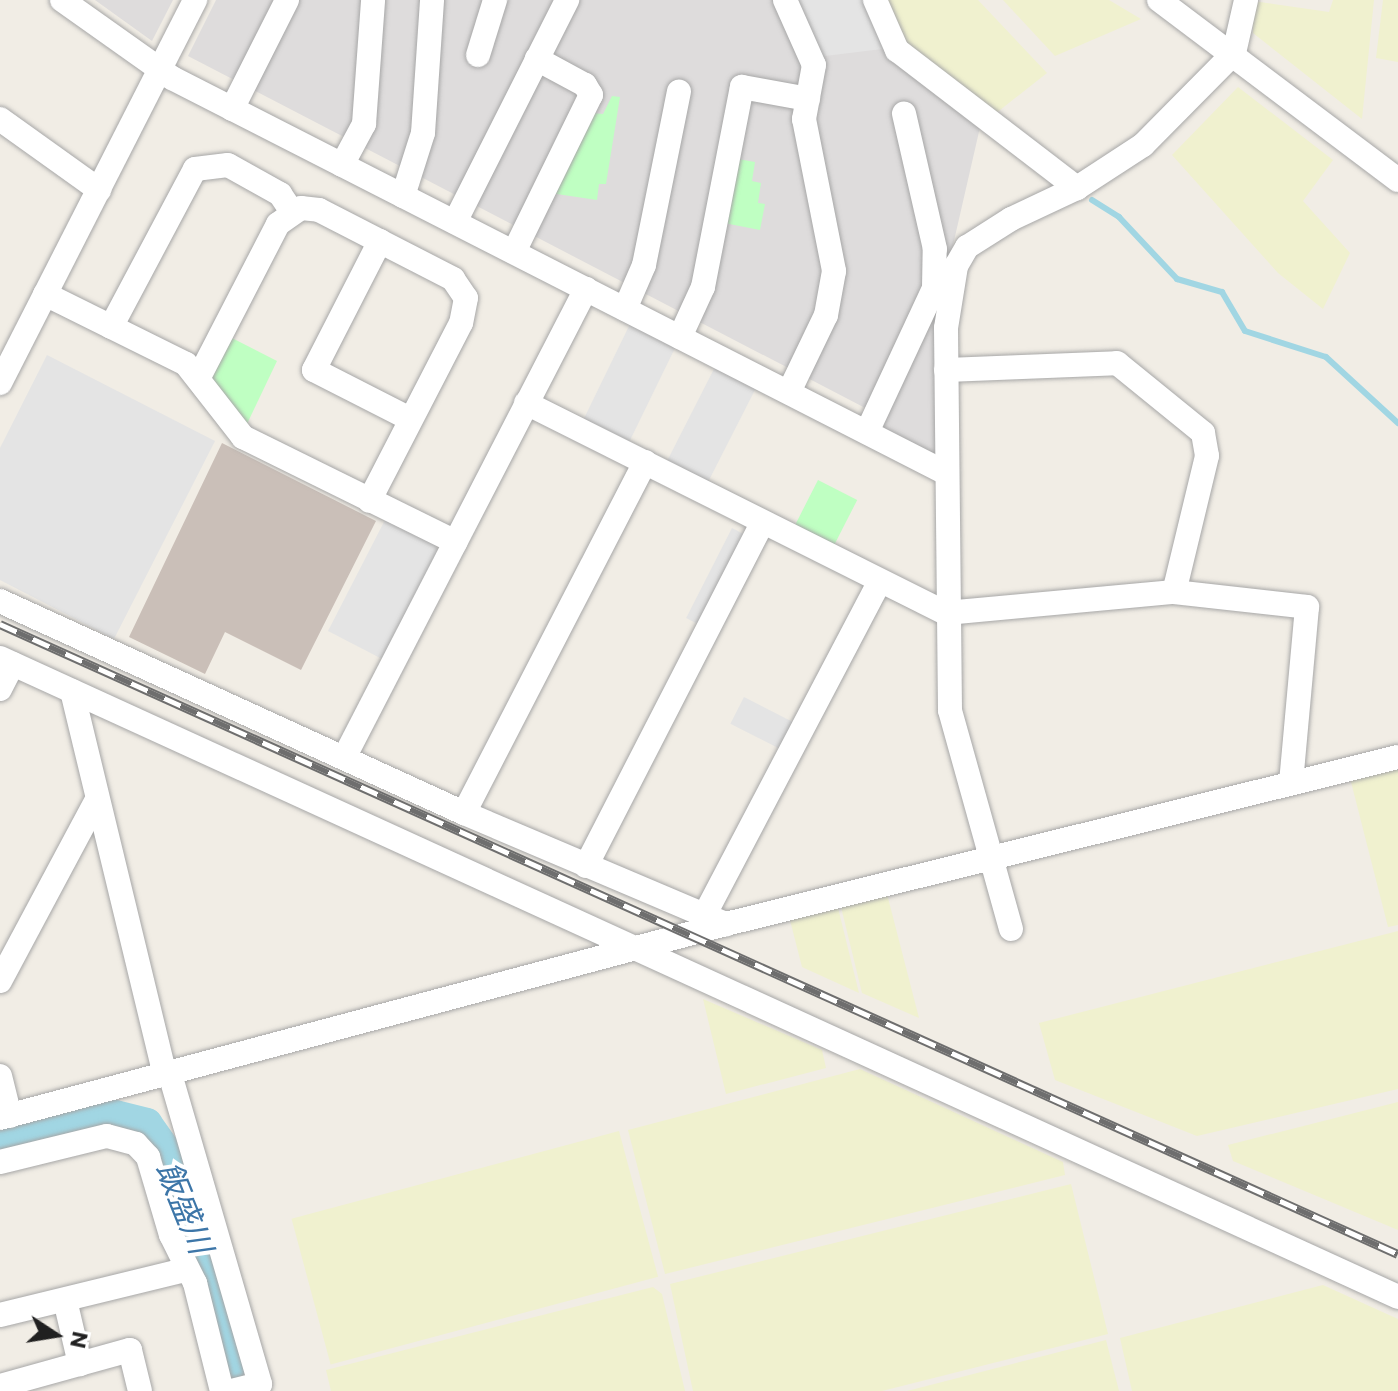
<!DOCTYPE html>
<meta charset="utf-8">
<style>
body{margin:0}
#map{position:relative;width:1398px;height:1391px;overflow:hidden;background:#f1ede5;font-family:Commissioner,"Noto Sans JP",sans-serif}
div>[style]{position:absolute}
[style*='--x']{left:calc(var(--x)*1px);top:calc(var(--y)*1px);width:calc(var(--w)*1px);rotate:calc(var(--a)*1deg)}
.residential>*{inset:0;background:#dedcdc}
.farmland>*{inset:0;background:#f0f1cf;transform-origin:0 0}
.park>*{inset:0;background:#bfffc2;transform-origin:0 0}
.parking>*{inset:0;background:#e4e4e4;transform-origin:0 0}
.stream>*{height:6px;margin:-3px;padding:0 3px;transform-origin:3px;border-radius:3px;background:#a1d6e3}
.river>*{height:34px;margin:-17px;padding:0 17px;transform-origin:17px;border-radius:17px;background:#a1d6e3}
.building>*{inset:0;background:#cabfb8}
.roads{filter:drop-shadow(0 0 2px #a7a7a7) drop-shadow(0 0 2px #a7a7a7)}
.minor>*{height:24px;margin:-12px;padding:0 12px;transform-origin:12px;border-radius:12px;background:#fff}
.rail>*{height:9px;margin-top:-4.5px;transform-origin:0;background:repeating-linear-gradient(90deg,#fff 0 18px,#6e6e6e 0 36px);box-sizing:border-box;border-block:2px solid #6e6e6e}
span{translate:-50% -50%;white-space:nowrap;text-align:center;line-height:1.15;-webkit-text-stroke:8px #fff;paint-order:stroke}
.water-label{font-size:32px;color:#3d76a8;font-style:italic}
.north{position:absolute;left:16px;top:1295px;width:80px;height:80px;-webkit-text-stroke:6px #fff;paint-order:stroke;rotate:102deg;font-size:22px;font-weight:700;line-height:32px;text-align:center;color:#202020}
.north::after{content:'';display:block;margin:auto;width:28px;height:36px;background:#202020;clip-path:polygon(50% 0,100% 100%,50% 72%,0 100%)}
</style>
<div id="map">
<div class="residential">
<i style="clip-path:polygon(95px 0,173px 0,152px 41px)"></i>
<i style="clip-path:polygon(216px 0,869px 0,981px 123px,948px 267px,936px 452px,929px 456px,866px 423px,871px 411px,188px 56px)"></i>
</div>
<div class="farmland">
<i style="clip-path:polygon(887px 0,978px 0,1047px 73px,995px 114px,907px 44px)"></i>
<i style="clip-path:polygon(1003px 0,1109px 0,1141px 19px,1055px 56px)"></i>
<i style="clip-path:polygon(1333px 0,1374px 0,1362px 119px,1253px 33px,1253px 1px,1329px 12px)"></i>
<i style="clip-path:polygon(1383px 0,1398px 0,1398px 62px,1376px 58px)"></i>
<i style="clip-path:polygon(1238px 87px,1333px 160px,1303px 201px,1350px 253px,1323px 309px,1278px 273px,1172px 155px)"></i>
<i style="clip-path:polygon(1398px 765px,1398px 925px,1388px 927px,1350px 778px)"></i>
<i style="clip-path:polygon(887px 894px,919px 1018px,862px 993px,841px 907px)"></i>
<i style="clip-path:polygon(838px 908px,859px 993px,802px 967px,790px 920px)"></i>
<i style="clip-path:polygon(1398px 931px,1398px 1089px,1197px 1136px,1055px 1080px,1039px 1023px)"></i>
<i style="clip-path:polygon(703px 999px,822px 1050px,826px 1068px,726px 1094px)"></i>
<i style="clip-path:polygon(860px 1069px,1063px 1162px,1065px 1175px,665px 1274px,628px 1130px)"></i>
<i style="clip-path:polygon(1398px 1102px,1398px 1230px,1233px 1161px,1228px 1145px)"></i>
<i style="left:619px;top:1131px;width:151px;height:339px;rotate:75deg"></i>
<i style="clip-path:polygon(1071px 1184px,1108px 1334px,882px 1391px,693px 1391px,670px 1284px)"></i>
<i style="clip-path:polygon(1323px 1285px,1398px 1319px,1398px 1391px,1132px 1391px,1120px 1338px)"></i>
<i style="clip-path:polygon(653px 1287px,662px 1294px,685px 1391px,331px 1391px,326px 1370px)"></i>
<i style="clip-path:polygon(1106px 1340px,1119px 1391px,907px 1391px)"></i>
</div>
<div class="park">
<i style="clip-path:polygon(612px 96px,620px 97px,606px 184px,599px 184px,597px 200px,550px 193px,592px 113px,603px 114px)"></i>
<i style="clip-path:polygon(738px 159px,755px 162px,752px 181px,761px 183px,758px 203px,765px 204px,760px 230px,724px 223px)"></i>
<i style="clip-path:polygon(230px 337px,277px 361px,246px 426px,209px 376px)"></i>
<i style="left:818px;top:480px;width:44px;height:56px;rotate:27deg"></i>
</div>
<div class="parking">
<i style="clip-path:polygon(792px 0,867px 0,890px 48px,817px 57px)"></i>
<i style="left:631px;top:322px;width:51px;height:112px;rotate:26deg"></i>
<i style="clip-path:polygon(47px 355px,215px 441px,114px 639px,0 580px,0 448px)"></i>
<i style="left:716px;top:365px;width:46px;height:112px;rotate:27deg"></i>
<i style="clip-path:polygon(386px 518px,435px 542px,439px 556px,386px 661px,328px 631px)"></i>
<i style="left:732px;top:528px;width:13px;height:101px;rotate:27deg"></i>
<i style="left:744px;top:697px;width:57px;height:30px;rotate:27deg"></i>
</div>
<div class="stream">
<i style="--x:1092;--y:200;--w:32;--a:32"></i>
<i style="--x:1119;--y:217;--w:85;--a:46.9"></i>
<i style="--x:1177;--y:279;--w:47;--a:16.1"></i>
<i style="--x:1222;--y:292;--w:45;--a:59.5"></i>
<i style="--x:1245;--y:331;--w:85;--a:17.8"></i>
<i style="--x:1326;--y:357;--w:98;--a:42.5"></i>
</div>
<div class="river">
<i style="--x:0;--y:1143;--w:118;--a:-12.7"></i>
<i style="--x:115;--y:1117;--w:32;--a:14"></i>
<i style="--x:146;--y:1125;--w:50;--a:54.7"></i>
<i style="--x:175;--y:1166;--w:58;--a:78.1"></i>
<i style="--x:187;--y:1223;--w:81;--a:62.8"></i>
<i style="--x:224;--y:1295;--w:99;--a:76.5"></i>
</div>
<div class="building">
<i style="clip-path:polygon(222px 443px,376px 521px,301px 670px,225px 632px,205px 674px,129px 637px)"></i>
</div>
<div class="roads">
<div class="minor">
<i style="--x:62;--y:0;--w:135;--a:35.3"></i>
<i style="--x:172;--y:78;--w:869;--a:27.04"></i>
<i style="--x:785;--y:0;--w:71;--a:66"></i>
<i style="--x:814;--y:65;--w:55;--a:100.5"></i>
<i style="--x:804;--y:119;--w:155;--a:78.8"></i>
<i style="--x:834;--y:271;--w:45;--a:100.3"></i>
<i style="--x:826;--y:315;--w:85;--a:115.7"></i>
<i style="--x:875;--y:0;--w:55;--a:66.3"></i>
<i style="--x:897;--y:50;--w:227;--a:37.5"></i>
<i style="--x:1159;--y:0;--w:299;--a:37"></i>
<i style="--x:478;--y:55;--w:58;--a:-72.8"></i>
<i style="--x:232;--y:109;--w:122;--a:-63.2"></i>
<i style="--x:0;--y:119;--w:122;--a:35.6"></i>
<i style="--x:342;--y:165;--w:47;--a:-61.8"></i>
<i style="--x:364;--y:124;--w:124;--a:-85.8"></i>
<i style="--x:403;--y:196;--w:66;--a:-72.4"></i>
<i style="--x:423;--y:133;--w:133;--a:-86.1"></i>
<i style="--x:455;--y:222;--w:249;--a:-63.2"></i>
<i style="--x:380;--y:241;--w:145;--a:117.1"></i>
<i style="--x:314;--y:370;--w:108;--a:27"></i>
<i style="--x:514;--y:252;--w:175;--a:-63.9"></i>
<i style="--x:591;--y:95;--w:12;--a:-121"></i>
<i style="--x:585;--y:85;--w:55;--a:-151.6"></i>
<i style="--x:45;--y:294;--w:157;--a:26.4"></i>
<i style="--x:186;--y:364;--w:93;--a:52"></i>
<i style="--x:243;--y:437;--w:237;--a:26.3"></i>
<i style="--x:625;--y:309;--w:48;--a:-66.6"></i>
<i style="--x:644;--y:265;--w:177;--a:-78.6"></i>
<i style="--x:111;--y:327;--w:179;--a:-62"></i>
<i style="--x:195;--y:169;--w:33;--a:-7"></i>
<i style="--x:228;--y:165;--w:60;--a:29.1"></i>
<i style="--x:280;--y:194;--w:22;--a:56"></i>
<i style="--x:680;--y:337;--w:55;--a:-65.3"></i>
<i style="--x:703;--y:287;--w:204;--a:-79"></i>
<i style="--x:742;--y:87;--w:67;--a:10.3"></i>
<i style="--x:946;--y:370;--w:171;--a:-2.3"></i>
<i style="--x:1117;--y:363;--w:111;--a:39.1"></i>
<i style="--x:1203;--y:433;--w:23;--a:80"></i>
<i style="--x:1207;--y:456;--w:140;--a:103.6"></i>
<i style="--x:199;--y:377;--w:172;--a:-62.7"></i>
<i style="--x:278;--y:224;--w:28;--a:-35"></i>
<i style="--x:301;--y:208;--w:18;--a:6"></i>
<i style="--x:319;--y:210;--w:151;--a:27.2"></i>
<i style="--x:453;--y:279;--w:23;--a:56"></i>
<i style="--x:466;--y:298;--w:25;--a:101"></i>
<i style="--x:461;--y:323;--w:200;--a:117.3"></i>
<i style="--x:0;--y:383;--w:430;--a:-63"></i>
<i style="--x:526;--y:403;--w:470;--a:26.6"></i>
<i style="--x:946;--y:613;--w:229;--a:-5.3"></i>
<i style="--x:1174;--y:592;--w:134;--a:6.4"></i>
<i style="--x:1307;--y:607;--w:176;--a:95.2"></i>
<i style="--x:867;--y:432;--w:159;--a:-65"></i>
<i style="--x:934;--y:288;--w:39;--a:-89"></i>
<i style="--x:935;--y:249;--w:139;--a:-102.9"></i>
<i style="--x:0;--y:601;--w:510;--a:24.56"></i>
<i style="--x:464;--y:813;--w:285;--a:23"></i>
<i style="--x:0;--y:658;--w:1537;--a:24.56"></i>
<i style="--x:0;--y:689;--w:28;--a:-63"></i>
<i style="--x:72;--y:691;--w:395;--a:76.4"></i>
<i style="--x:344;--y:758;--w:528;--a:-62.71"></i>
<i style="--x:464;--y:813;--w:395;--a:-62.7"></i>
<i style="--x:586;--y:866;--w:385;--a:-62.8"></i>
<i style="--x:704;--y:916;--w:375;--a:-62.3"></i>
<i style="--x:1011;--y:929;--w:227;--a:-105.6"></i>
<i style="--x:950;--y:710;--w:382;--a:-90.6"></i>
<i style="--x:946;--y:328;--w:63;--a:-80.8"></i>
<i style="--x:956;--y:266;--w:22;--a:-60"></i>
<i style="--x:967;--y:247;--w:52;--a:-32.5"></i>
<i style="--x:1011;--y:219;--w:73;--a:-25.2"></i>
<i style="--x:1077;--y:188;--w:79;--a:-33.1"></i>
<i style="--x:1143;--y:145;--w:129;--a:-45.3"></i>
<i style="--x:1234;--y:53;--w:54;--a:-77.2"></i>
<i style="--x:0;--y:981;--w:204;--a:-61.9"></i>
<i style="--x:170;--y:1074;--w:323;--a:73.8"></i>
<i style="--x:260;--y:1384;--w:29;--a:166"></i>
<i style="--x:0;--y:1076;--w:41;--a:76"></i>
<i style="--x:0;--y:1118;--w:751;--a:-14.96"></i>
<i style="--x:726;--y:924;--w:692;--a:-13.96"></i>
<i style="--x:0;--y:1162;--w:110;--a:-13.7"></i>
<i style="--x:107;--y:1136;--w:30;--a:15"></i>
<i style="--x:136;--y:1144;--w:18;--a:47"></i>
<i style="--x:148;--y:1157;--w:81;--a:73.6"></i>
<i style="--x:171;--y:1235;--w:54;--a:63.4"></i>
<i style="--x:195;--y:1283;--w:111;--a:76"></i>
<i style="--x:65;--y:1300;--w:66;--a:76.8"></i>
<i style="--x:0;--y:1315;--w:189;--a:-13.7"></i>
<i style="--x:0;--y:1386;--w:135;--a:-15.5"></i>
<i style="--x:130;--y:1350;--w:42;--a:76.3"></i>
</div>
</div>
<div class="rail">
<i style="--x:0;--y:624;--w:1533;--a:24.26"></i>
</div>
<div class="water-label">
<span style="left:186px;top:1207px;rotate:68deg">飯盛川</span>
</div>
<div class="north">N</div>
</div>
